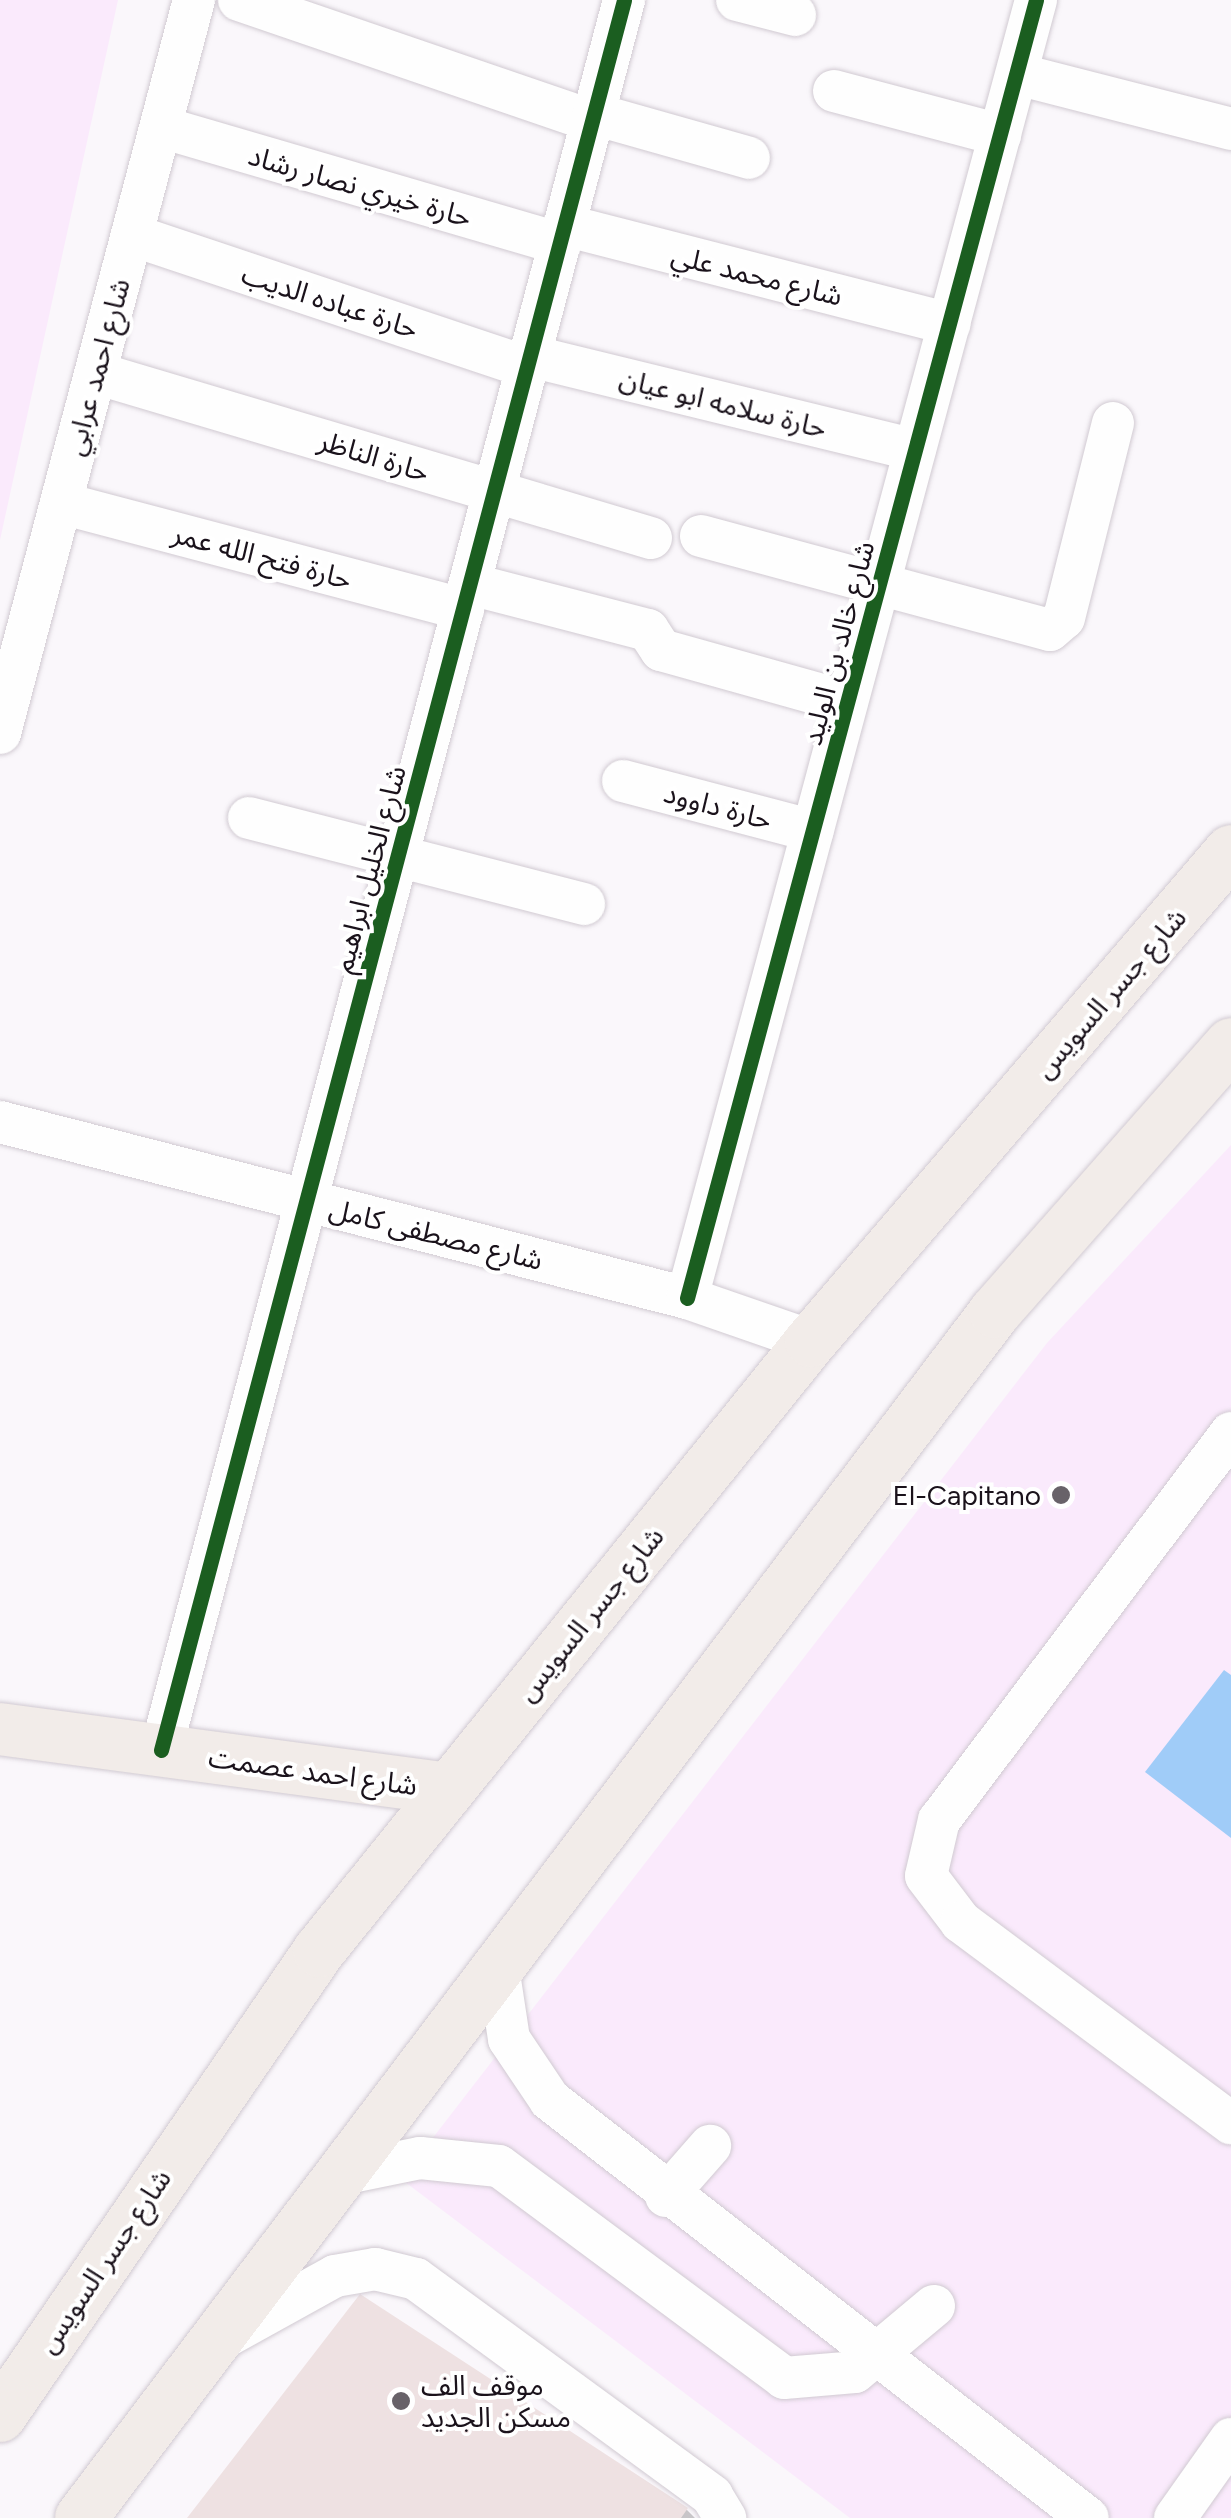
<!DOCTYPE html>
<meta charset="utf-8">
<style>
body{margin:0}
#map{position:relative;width:1231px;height:2518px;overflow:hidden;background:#faf7fb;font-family:Figtree,"Noto Sans Arabic",sans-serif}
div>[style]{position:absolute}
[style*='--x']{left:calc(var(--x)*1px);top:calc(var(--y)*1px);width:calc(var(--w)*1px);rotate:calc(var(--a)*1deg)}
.green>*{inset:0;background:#faeafc}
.water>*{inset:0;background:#a0ccf8}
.shadow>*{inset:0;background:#0003}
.building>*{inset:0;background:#eee1e2}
.roads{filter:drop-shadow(0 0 2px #d1cad2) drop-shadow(0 0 2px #d1cad2)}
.minor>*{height:42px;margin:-21px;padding:0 21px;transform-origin:21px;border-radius:21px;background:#fefefe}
.major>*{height:52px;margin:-26px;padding:0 26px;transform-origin:26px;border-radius:26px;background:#f2ece9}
.cycleway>*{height:15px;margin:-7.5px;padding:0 7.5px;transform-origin:7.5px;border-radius:7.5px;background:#1b5e20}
.dots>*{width:28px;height:28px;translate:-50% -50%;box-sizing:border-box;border:5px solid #fff;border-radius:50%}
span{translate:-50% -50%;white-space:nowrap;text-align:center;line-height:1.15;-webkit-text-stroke:8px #fff;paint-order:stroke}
.street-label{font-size:28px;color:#1a121b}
.poi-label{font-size:28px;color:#1a121b}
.right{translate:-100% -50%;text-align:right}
.left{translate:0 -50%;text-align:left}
</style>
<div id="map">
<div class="green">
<i style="clip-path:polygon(0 0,118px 0,0 540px)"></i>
<i style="clip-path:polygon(1231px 1145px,1231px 2518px,850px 2518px,401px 2179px,1047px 1343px)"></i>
</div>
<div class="water">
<i style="clip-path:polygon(1224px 1670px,1231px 1675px,1231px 1838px,1145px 1772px)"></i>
</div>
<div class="shadow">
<i style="clip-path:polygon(360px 2297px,687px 2510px,695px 2518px,190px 2518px)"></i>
</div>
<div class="building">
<i style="clip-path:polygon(360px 2294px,688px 2508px,681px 2518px,187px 2518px)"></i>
</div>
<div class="roads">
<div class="minor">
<i style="--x:239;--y:0;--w:373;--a:18.9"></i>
<i style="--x:737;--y:0;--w:60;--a:14.5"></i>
<i style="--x:1017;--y:74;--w:221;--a:14.4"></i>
<i style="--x:834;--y:91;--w:172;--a:14.8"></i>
<i style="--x:594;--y:114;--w:161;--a:15.8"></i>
<i style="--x:161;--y:127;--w:416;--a:16.3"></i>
<i style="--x:564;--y:225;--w:398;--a:14.4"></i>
<i style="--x:132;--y:235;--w:416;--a:18.5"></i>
<i style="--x:530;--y:356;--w:396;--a:13.7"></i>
<i style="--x:96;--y:373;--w:579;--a:16.56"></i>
<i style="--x:61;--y:503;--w:416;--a:14.8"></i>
<i style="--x:701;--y:536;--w:361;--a:15.1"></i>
<i style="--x:1050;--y:630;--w:18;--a:-41"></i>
<i style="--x:1064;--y:618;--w:201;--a:-75.9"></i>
<i style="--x:470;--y:584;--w:184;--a:14.5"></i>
<i style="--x:648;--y:630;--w:24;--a:57"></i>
<i style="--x:661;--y:650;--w:193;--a:15.6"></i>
<i style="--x:0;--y:733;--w:758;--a:-75.18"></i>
<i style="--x:623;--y:781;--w:196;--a:14.7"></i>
<i style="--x:249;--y:818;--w:346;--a:14.4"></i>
<i style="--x:0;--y:1122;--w:709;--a:14.37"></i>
<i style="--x:687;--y:1298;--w:131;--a:19.1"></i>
<i style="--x:687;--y:1298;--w:1344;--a:-74.95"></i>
<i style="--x:1231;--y:1433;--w:485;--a:127"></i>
<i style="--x:939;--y:1820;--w:57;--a:103.1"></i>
<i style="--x:926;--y:1876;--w:58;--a:52.7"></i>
<i style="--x:961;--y:1922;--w:337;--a:36.7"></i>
<i style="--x:161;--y:1750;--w:1810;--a:-75.18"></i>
<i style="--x:498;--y:1967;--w:73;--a:81.3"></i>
<i style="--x:509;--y:2039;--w:73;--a:56.1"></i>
<i style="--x:550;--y:2100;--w:681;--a:37.85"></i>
<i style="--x:342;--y:2174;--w:80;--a:-11.6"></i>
<i style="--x:420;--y:2158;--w:79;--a:5.8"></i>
<i style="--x:499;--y:2166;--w:355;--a:36.6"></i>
<i style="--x:784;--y:2378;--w:71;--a:-4.8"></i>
<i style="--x:855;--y:2372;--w:103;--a:-39.9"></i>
<i style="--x:666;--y:2196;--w:67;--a:-48.7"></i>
<i style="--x:221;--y:2339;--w:130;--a:-28.9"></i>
<i style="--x:335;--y:2276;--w:41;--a:-9.9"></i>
<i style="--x:375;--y:2269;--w:42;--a:13.7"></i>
<i style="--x:416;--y:2279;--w:367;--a:36.2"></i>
<i style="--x:712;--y:2496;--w:26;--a:59"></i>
<i style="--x:1175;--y:2518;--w:97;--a:-54.7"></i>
</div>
<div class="major">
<i style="--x:0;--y:1729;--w:452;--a:7.6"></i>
<i style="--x:0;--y:2416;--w:564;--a:-55.55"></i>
<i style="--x:319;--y:1951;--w:784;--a:-51.11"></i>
<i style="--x:811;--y:1341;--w:645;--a:-49.4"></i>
<i style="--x:81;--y:2518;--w:1513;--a:-52.84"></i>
<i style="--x:995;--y:1312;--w:357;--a:-48.6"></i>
</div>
</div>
<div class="cycleway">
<i style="--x:687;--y:1298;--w:1344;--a:-74.95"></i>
<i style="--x:161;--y:1750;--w:1810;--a:-75.18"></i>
</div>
<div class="dots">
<i style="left:1061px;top:1495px;background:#686269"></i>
<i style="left:401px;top:2401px;background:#686269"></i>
</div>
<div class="street-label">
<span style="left:360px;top:186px;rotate:16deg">حارة خيري نصار رشاد</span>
<span style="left:757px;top:275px;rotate:14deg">شارع محمد علي</span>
<span style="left:330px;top:301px;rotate:18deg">حارة عباده الديب</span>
<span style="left:97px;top:367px;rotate:-75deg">شارع احمد عرابي</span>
<span style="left:723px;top:403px;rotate:14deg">حارة سلامه ابو عيان</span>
<span style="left:374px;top:456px;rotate:17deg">حارة الناظر</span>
<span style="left:262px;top:556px;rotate:15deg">حارة فتح الله عمر</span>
<span style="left:838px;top:643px;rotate:-75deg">شارع خالد بن الوليد</span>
<span style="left:718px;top:806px;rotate:15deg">حارة داوود</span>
<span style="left:369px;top:869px;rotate:-75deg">شارع الخليل ابراهيم</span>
<span style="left:1110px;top:993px;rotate:-49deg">شارع جسر السويس</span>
<span style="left:436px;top:1234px;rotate:14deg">شارع مصطفى كامل</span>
<span style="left:590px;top:1614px;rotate:-51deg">شارع جسر السويس</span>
<span style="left:313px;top:1771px;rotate:8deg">شارع احمد عصمت</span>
<span style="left:104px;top:2261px;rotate:-56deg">شارع جسر السويس</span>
</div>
<div class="poi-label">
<span class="right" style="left:1041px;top:1495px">El-Capitano</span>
<span class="left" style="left:421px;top:2401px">موقف الف<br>مسكن الجديد</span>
</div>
</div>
